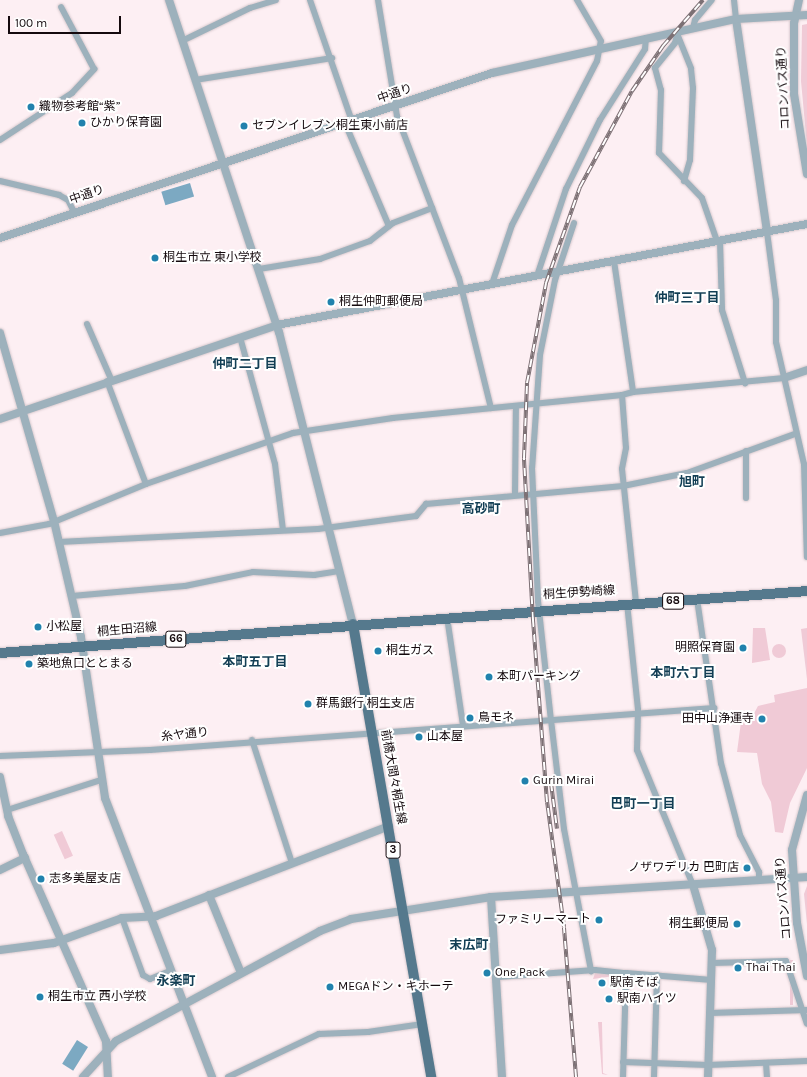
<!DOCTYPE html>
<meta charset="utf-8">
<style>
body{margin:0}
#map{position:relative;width:807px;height:1077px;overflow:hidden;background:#fdeff3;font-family:Karla,"Noto Sans JP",sans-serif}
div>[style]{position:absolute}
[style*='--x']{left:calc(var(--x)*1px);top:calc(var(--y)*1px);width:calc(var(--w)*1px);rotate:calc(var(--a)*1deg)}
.green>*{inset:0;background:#f0cad6;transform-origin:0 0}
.round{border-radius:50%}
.water>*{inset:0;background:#7ca9c2;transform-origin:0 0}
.roads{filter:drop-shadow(0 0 1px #d8cace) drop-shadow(0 0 1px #d8cace)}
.minor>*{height:6px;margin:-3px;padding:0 3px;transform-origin:3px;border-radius:3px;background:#9db1bc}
.tertiary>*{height:8px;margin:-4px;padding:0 4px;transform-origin:4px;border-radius:4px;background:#9db1bc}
.primary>*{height:10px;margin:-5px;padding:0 5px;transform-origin:5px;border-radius:5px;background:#55798d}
.rail>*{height:4px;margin-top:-2px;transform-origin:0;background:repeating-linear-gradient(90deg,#fff 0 8px,#7c7074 0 16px);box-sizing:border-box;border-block:1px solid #7c7074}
.dots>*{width:11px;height:11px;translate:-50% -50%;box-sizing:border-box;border:2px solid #fff;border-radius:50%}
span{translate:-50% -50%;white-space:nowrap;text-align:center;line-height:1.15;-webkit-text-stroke:4px #fff;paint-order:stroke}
.shield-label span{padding:1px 3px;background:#fff;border:1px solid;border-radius:3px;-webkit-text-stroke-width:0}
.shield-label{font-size:11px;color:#14090d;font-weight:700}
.street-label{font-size:12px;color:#14090d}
.poi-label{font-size:12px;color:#14090d}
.left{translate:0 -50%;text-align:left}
.right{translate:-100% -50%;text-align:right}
.neighbourhood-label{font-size:13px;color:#123e54;font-weight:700}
.scale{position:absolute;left:8px;top:16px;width:113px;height:18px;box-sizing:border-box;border:2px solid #14090d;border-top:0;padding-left:5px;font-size:12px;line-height:14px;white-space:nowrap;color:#14090d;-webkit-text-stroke:3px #fff;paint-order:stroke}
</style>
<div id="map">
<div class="green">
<i style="clip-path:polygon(807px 24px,807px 146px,801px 81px,802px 25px)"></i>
<i style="clip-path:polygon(753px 628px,765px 628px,770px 660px,752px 663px)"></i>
<i style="clip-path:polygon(807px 628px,807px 679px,801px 629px)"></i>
<i class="round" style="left:772px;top:644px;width:14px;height:14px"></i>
<i style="clip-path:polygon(807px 688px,807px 768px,790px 803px,783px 833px,775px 832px,771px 802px,762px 784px,757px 753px,737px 752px,741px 722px,750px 721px,758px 706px,775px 702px,774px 695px)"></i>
<i style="left:62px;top:831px;width:27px;height:9px;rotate:66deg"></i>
<i style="clip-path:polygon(807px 886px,807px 924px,804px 894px)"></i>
<i style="left:790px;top:960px;width:3px;height:45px"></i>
<i style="clip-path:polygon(595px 973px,621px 975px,622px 980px,614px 976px,593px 979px)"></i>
<i style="clip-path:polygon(598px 1022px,602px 1022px,603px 1073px,608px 1075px,602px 1074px)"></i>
</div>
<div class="water">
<i style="left:190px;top:183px;width:14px;height:30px;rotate:73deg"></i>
<i style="left:77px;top:1040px;width:13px;height:28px;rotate:32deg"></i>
</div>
<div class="roads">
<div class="minor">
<i style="--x:310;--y:0;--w:128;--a:70.9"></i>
<i style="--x:378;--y:0;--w:118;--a:80.7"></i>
<i style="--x:397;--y:116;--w:173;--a:69.1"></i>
<i style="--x:459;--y:278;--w:134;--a:76.2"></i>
<i style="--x:734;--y:0;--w:19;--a:84"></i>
<i style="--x:693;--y:28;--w:8;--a:-76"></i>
<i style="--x:695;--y:20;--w:26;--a:-50"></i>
<i style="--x:678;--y:31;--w:12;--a:104"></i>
<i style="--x:675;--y:43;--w:32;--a:129"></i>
<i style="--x:655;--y:68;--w:23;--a:75"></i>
<i style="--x:661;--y:90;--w:63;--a:91.8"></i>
<i style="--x:659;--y:153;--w:62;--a:46.3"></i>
<i style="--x:702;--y:198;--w:46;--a:70.8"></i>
<i style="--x:678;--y:36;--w:35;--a:68"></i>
<i style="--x:691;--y:69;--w:19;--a:84"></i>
<i style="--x:693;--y:88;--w:72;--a:92.4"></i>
<i style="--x:690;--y:160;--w:22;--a:106"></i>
<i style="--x:182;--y:41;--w:76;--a:-25.9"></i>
<i style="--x:250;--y:8;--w:27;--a:-17"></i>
<i style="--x:195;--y:80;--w:139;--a:-9.1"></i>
<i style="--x:345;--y:123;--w:112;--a:66.9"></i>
<i style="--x:0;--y:140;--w:86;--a:-33.1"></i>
<i style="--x:72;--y:93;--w:33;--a:-47"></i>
<i style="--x:94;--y:69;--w:70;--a:-118"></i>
<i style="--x:0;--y:181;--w:61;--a:13.3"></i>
<i style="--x:59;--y:195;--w:10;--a:29"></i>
<i style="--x:68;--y:200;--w:13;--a:63"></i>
<i style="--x:574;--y:223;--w:60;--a:108.4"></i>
<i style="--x:555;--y:280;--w:76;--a:101.3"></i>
<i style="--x:540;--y:355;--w:113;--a:94"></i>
<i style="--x:532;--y:468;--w:133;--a:87.4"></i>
<i style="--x:538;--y:601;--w:120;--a:83.8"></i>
<i style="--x:551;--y:720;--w:110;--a:83.2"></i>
<i style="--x:564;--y:829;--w:145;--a:79.2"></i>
<i style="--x:767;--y:232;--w:69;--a:82.5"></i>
<i style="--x:776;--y:300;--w:42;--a:90"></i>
<i style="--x:776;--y:342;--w:125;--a:77.1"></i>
<i style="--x:804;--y:464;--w:93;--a:88.2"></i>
<i style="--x:720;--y:241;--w:69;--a:88.3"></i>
<i style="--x:722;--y:310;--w:77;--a:72.5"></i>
<i style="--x:614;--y:261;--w:132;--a:81.7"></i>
<i style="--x:633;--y:392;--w:11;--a:165"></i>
<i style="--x:622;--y:395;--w:53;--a:85.7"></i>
<i style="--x:626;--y:448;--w:21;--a:101"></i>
<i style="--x:622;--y:469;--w:134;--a:84"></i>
<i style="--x:259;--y:269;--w:62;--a:-9.3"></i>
<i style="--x:320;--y:259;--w:53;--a:-19.8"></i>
<i style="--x:370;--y:241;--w:29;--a:-38"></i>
<i style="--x:393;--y:223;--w:42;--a:-21"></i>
<i style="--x:537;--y:276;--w:92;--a:-71.6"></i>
<i style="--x:566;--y:189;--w:77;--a:-63.8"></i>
<i style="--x:600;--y:120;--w:84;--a:-57.6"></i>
<i style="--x:645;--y:49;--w:11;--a:-85"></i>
<i style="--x:492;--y:284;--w:62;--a:-71.3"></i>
<i style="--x:512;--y:225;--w:185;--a:-62.6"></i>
<i style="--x:597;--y:61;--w:20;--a:-79"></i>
<i style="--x:601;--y:41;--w:48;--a:-120.3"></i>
<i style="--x:87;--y:324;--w:60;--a:66.4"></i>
<i style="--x:240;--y:337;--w:132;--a:74.6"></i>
<i style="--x:275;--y:464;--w:66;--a:83.1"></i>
<i style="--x:107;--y:381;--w:110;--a:69.3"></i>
<i style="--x:633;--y:392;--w:152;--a:-5.3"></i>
<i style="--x:515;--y:495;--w:89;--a:-89.4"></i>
<i style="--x:746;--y:498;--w:47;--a:-90"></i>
<i style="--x:0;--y:533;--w:50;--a:-10.4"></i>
<i style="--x:49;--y:524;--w:105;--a:-22.4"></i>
<i style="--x:146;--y:484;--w:156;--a:-19.1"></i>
<i style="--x:293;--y:433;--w:101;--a:-8.5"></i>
<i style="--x:393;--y:418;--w:230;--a:-5.7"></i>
<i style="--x:59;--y:542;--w:259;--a:-2.9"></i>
<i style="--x:318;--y:529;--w:99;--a:-7.6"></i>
<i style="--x:416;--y:516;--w:16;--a:-50"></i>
<i style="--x:426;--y:504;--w:198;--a:-5.2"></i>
<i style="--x:623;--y:486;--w:65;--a:-11.5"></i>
<i style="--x:687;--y:473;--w:115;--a:-19.9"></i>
<i style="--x:72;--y:596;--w:113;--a:-5.1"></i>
<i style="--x:185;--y:586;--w:69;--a:-11.6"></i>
<i style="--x:253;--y:572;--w:61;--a:2.8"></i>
<i style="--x:314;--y:575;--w:25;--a:-9"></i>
<i style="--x:697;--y:599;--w:166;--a:81.7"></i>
<i style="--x:721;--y:763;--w:74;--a:75.2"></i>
<i style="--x:740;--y:835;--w:42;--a:62.8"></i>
<i style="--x:759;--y:872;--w:9;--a:90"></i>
<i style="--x:627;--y:603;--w:108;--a:84.1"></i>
<i style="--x:638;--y:710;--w:40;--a:91.4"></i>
<i style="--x:637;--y:750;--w:146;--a:67.5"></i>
<i style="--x:447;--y:617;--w:110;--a:81.6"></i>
<i style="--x:252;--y:740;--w:129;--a:72"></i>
<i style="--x:0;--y:756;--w:150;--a:-2.3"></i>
<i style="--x:150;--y:750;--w:566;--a:-4.26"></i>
<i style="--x:7;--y:810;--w:99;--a:-17.7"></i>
<i style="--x:122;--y:918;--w:61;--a:69.8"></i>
<i style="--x:143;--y:975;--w:8;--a:30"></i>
<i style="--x:150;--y:979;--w:22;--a:-22"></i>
<i style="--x:712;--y:963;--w:74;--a:-1.5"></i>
<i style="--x:786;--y:961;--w:66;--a:71.6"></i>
<i style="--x:498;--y:977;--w:97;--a:-4.1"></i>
<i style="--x:595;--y:970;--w:31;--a:6"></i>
<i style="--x:710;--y:1013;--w:97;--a:-1.8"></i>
<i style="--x:623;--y:1062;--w:85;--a:2"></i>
<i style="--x:708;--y:1065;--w:99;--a:-2.3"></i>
<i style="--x:766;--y:1063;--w:14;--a:86"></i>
<i style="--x:228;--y:1077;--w:101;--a:-25.3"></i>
<i style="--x:319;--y:1034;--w:49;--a:-2.3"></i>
<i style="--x:368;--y:1032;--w:55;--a:-8.4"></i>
<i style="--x:623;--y:1077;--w:104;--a:-88.3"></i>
<i style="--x:626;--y:973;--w:86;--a:4.7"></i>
<i style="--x:654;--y:1077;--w:102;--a:-88.3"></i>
</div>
<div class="tertiary">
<i style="--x:169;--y:0;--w:350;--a:71.7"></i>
<i style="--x:279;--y:332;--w:301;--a:75.8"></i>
<i style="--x:799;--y:0;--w:24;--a:102"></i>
<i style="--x:794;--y:23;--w:71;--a:90"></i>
<i style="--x:794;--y:94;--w:81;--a:80.8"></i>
<i style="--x:736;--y:19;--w:215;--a:81.7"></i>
<i style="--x:0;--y:238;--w:519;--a:-18.54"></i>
<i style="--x:492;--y:73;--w:250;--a:-12.5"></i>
<i style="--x:736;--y:19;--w:71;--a:-3.2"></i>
<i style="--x:0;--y:333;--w:196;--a:74"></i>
<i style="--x:54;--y:521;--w:119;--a:76.9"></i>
<i style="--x:81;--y:637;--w:163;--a:81.5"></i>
<i style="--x:105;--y:798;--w:299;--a:69"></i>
<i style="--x:784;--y:378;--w:24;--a:-19"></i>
<i style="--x:0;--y:419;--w:293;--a:-18.7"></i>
<i style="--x:277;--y:325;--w:540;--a:-10.79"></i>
<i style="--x:0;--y:777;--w:40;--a:78"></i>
<i style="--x:8;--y:816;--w:41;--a:68.5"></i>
<i style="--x:23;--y:854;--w:205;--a:66.1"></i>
<i style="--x:106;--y:1041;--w:36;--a:87"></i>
<i style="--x:807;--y:795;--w:57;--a:105.3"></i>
<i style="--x:792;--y:850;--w:73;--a:86.1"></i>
<i style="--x:797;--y:923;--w:54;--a:79.3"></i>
<i style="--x:0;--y:870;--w:28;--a:-26"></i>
<i style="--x:693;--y:885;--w:68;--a:73.7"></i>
<i style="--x:712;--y:950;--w:127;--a:91.8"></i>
<i style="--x:209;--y:895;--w:84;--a:67.7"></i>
<i style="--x:491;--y:897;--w:180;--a:86.5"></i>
<i style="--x:0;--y:950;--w:54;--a:-7.4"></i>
<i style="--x:54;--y:943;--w:72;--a:-20.2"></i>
<i style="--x:122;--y:918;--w:34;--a:-3"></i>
<i style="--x:156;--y:916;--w:250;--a:-21.1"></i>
<i style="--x:83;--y:1077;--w:49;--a:-47.5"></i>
<i style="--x:116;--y:1041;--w:232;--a:-28.3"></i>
<i style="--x:320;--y:931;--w:33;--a:-21"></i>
<i style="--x:351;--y:919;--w:142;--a:-8.9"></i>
<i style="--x:491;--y:897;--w:317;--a:-3.6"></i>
</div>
<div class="primary">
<i style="--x:353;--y:624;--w:460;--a:80.2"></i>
<i style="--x:0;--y:653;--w:809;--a:-4.39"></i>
</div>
</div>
<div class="rail">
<i style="--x:551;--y:783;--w:46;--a:82.6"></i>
<i style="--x:576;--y:1077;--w:150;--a:-94.6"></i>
<i style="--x:564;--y:927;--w:126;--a:-97.7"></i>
<i style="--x:547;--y:802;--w:183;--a:-94.4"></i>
<i style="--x:533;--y:620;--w:162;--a:-93.2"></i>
<i style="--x:524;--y:458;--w:75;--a:-87.7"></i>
<i style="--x:527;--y:383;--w:102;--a:-79.2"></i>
<i style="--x:546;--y:283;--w:102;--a:-70.5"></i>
<i style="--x:580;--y:187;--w:109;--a:-61.6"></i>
<i style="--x:632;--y:91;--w:55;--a:-55.4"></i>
<i style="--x:663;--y:46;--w:61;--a:-49"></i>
</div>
<div class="dots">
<i style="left:31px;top:107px;background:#2182ad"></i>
<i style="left:82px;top:123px;background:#2182ad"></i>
<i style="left:244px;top:126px;background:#2182ad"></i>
<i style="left:155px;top:258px;background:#2182ad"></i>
<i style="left:331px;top:302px;background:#2182ad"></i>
<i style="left:38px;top:627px;background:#2182ad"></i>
<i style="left:743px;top:648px;background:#2182ad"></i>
<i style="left:378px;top:651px;background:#2182ad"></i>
<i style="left:29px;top:664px;background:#2182ad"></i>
<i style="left:489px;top:677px;background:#2182ad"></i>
<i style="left:308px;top:704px;background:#2182ad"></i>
<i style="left:470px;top:718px;background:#2182ad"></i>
<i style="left:762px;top:719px;background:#2182ad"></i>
<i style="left:419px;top:737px;background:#2182ad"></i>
<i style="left:525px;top:781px;background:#2182ad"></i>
<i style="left:747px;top:868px;background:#2182ad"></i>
<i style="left:41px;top:879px;background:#2182ad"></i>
<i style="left:599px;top:920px;background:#2182ad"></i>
<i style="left:737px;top:924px;background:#2182ad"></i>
<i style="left:738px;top:968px;background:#2182ad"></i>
<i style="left:487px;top:973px;background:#2182ad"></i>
<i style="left:602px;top:983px;background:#2182ad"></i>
<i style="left:330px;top:987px;background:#2182ad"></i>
<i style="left:40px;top:997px;background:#2182ad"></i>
<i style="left:609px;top:999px;background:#2182ad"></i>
</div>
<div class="shield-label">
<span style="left:673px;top:601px">68</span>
<span style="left:176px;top:639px">66</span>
<span style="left:393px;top:850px">3</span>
</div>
<div class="street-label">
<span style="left:784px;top:88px;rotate:-93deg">コロンバス通り</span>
<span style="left:395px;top:94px;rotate:-19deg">中通り</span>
<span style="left:87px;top:195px;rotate:-19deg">中通り</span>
<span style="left:579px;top:593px;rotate:-4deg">桐生伊勢崎線</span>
<span style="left:127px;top:630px;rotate:-5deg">桐生田沼線</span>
<span style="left:185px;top:735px;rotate:-6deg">糸ヤ通り</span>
<span style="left:393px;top:777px;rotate:80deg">前橋大間々桐生線</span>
<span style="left:784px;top:898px;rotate:-95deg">コロンバス通り</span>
</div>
<div class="poi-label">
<span class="left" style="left:39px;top:107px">織物参考館“紫”</span>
<span class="left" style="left:90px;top:123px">ひかり保育園</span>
<span class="left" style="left:252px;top:126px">セブンイレブン桐生東小前店</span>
<span class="left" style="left:163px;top:258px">桐生市立 東小学校</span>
<span class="left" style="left:339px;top:302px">桐生仲町郵便局</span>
<span class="left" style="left:46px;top:627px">小松屋</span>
<span class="right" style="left:735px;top:648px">明照保育園</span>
<span class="left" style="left:386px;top:651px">桐生ガス</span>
<span class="left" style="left:37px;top:664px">築地魚口ととまる</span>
<span class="left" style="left:497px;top:677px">本町パーキング</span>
<span class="left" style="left:316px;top:704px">群馬銀行 桐生支店</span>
<span class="left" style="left:478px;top:718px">鳥モネ</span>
<span class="right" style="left:754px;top:719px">田中山浄運寺</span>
<span class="left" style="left:427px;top:737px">山本屋</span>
<span class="left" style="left:533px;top:781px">Gurin Mirai</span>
<span class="right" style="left:739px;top:868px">ノザワデリカ 巴町店</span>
<span class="left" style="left:49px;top:879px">志多美屋支店</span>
<span class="right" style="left:591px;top:920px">ファミリーマート</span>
<span class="right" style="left:729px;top:924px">桐生郵便局</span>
<span class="left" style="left:746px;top:968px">Thai Thai</span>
<span class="left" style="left:495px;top:973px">One Pack</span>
<span class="left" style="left:610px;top:983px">駅南そば</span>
<span class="left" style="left:338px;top:987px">MEGAドン・キホーテ</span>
<span class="left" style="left:48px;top:997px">桐生市立 西小学校</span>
<span class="left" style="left:617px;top:999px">駅南ハイツ</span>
</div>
<div class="neighbourhood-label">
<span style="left:687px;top:298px">仲町三丁目</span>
<span style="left:245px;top:364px">仲町二丁目</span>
<span style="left:692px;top:482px">旭町</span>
<span style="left:481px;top:509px">高砂町</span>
<span style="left:255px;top:662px">本町五丁目</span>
<span style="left:683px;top:673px">本町六丁目</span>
<span style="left:643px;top:804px">巴町一丁目</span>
<span style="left:469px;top:945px">末広町</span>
<span style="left:176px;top:981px">永楽町</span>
</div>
<div class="scale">100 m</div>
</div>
